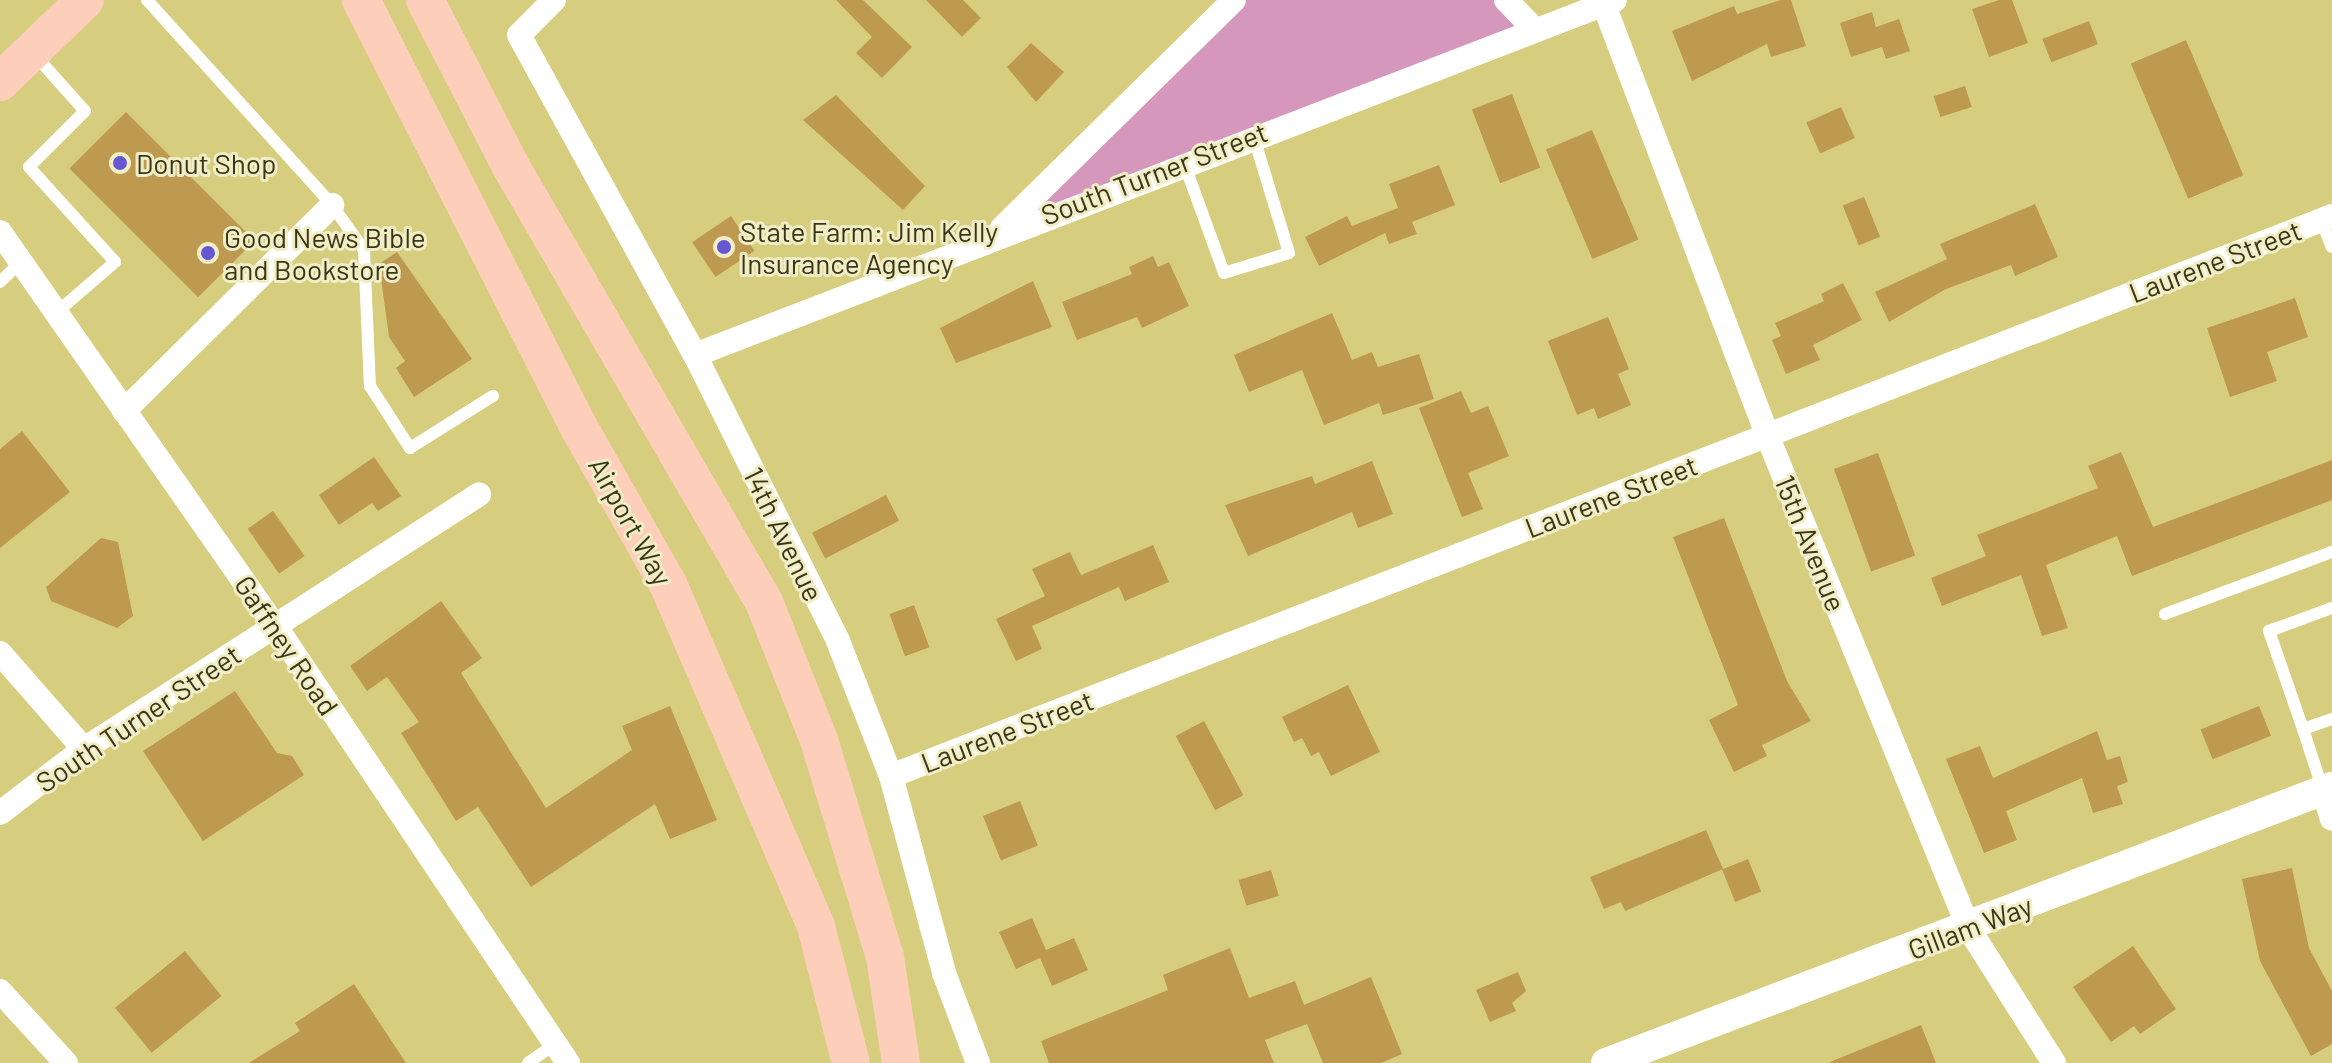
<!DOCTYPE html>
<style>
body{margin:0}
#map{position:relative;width:2332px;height:1063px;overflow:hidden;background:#d6ce7e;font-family:Barlow,sans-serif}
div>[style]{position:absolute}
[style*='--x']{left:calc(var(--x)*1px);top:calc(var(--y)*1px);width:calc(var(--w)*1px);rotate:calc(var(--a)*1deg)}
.green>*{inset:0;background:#d598bc}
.building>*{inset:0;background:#be9a51;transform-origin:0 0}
.service>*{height:12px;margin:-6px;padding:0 6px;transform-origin:6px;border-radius:6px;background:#fff}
.minor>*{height:24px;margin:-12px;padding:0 12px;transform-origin:12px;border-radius:12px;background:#fff}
.tertiary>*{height:30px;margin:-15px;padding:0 15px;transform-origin:15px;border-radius:15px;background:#fff}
.primary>*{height:38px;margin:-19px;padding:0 19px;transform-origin:19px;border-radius:19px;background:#fdceba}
.dots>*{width:22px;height:22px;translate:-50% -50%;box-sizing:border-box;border:4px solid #f1edc7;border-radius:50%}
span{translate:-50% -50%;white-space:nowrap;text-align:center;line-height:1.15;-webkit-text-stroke:6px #f1edc7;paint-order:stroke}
.poi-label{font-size:28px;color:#3b3716}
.left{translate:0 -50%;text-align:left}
.street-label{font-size:28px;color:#3b3716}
</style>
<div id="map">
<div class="green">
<i style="clip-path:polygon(1234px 0,1506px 0,1532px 27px,995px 235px)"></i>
</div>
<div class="building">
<i style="clip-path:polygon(836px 0,863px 0,912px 47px,882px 78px,856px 53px,872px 37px)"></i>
<i style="clip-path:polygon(926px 0,963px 0,981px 18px,962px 37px)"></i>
<i style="clip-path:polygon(1781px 0,1791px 0,1806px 46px,1771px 57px,1767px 44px,1692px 81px,1672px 31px,1734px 6px,1737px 14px)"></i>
<i style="clip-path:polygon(1999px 0,2012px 0,2028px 43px,1989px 57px,1972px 9px)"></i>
<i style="clip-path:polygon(1872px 12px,1876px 27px,1899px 19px,1910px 51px,1886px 59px,1882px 47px,1851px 57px,1840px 23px)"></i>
<i style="left:2089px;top:21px;width:25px;height:50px;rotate:69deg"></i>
<i style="left:2186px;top:40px;width:147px;height:60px;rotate:67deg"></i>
<i style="clip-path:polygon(1031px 43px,1064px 72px,1036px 102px,1007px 67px)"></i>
<i style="left:1965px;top:86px;width:22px;height:33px;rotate:72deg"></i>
<i style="left:1512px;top:94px;width:79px;height:43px;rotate:69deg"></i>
<i style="clip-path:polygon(836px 95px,925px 186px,903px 210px,803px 120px)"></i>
<i style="left:1841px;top:107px;width:34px;height:38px;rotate:66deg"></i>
<i style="left:126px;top:112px;width:182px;height:80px;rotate:45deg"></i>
<i style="left:1592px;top:130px;width:119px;height:50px;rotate:67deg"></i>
<i style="clip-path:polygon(1439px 165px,1455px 205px,1412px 222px,1417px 234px,1389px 244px,1385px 233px,1319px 266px,1305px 237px,1347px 216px,1352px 226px,1398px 208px,1389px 184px)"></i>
<i style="left:1864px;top:197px;width:43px;height:23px;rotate:68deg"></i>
<i style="clip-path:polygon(2035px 204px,2058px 257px,2015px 276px,2011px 265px,1946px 289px,1889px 322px,1875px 292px,1947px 259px,1940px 244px)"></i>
<i style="left:731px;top:216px;width:42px;height:47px;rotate:56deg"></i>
<i style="clip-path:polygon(397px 252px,472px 359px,414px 397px,396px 368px,405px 361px,389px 337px,379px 264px)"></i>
<i style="clip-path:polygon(1153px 256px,1158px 267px,1169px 262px,1189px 306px,1142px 328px,1137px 317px,1077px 340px,1062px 302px,1132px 274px,1129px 267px)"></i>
<i style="clip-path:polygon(1033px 281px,1052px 327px,956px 363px,940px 328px)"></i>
<i style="clip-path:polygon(1843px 283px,1862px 320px,1813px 345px,1820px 360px,1786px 374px,1772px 340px,1781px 336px,1775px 323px,1824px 301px,1821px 294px)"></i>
<i style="clip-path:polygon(2295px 298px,2308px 337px,2267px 352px,2277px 381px,2230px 397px,2207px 328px)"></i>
<i style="clip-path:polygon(1332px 313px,1352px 360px,1372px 352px,1378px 367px,1419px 354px,1434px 399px,1383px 415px,1379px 403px,1324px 425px,1302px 370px,1249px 392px,1234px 355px)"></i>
<i style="clip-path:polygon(1608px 317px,1629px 369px,1618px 374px,1631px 405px,1598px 419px,1594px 408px,1577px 415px,1548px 341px)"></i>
<i style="clip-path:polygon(1461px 391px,1471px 413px,1488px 406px,1509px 456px,1468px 473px,1483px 509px,1462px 517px,1419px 408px)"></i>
<i style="clip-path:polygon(22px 431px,70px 492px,0 548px,0 449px)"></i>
<i style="clip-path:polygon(2121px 452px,2153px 527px,2332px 460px,2332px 500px,2132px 576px,2117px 536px,2046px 565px,2068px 628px,2042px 636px,2021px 575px,1942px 606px,1931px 578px,1986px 556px,1977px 535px,2098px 488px,2088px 466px)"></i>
<i style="left:1878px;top:453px;width:109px;height:47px;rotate:70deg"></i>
<i style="clip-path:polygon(374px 457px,401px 496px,378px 511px,372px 503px,339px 525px,319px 495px)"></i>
<i style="clip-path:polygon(1372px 461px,1393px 514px,1358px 528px,1352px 512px,1248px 556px,1225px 505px,1312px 476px,1315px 484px)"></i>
<i style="left:886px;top:495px;width:29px;height:83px;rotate:63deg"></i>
<i style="left:273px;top:511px;width:55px;height:31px;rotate:55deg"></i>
<i style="clip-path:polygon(1724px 518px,1787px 681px,1811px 721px,1762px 745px,1767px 756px,1734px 772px,1709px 720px,1738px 705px,1673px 537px)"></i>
<i style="clip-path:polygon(101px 538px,118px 542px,133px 616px,117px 628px,51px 601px,46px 587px)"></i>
<i style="clip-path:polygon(1153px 545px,1169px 582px,1125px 601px,1119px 587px,1032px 626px,1042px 649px,1016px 661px,996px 619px,1045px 596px,1032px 569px,1070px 552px,1081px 575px)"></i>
<i style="clip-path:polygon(441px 601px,482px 658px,461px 673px,546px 808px,632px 750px,622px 726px,670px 706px,717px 820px,670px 839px,655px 804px,531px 887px,478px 807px,456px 821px,401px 733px,419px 722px,387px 677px,367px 691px,350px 666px)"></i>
<i style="left:914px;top:605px;width:45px;height:26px;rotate:70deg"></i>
<i style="clip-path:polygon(1348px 685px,1380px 752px,1331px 776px,1319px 752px,1311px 756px,1302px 738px,1294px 742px,1282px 717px)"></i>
<i style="clip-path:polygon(235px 691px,277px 753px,292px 756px,304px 775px,203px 841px,143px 751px)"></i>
<i style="left:2259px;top:706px;width:32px;height:63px;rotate:68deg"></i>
<i style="left:1204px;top:721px;width:84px;height:32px;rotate:62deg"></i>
<i style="clip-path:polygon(2097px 731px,2107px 760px,2120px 756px,2128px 782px,2117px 786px,2123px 804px,2093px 813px,2082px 778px,2006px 811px,2017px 840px,1984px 853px,1946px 759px,1980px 746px,1993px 778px)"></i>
<i style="left:1020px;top:801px;width:48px;height:40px;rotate:68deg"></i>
<i style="clip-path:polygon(1706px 830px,1723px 869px,1625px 911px,1621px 902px,1604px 909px,1590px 877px)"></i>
<i style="left:1748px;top:859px;width:35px;height:28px;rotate:68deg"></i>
<i style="clip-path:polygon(2292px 868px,2309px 948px,2332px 991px,2332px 1044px,2311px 1056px,2260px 961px,2242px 879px)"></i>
<i style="left:1271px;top:870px;width:27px;height:34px;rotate:73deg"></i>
<i style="clip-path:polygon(1032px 918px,1046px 950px,1074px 938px,1088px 970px,1052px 986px,1040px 958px,1016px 969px,999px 932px)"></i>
<i style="clip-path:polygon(2133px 946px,2176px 1009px,2140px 1034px,2134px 1026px,2111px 1042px,2073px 987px)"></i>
<i style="clip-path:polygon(1230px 948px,1249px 998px,1295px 981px,1304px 1005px,1371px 977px,1402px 1054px,1381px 1063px,1323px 1063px,1307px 1024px,1265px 1040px,1274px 1063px,1049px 1063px,1041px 1041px,1168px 990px,1163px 975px)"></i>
<i style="left:185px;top:951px;width:58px;height:90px;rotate:51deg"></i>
<i style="clip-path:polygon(1518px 972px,1526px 991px,1512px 1003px,1516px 1011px,1490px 1022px,1476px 990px)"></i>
<i style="clip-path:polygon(354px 984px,406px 1063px,249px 1063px,300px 1031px,295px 1023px)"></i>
<i style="clip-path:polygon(1921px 1025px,1936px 1063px,1830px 1063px,1830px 1062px)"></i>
</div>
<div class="service">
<i style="--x:147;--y:0;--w:276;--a:47.9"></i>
<i style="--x:332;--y:205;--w:55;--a:54.6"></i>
<i style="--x:364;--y:250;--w:136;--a:87.5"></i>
<i style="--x:370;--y:386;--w:74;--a:57.2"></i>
<i style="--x:410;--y:448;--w:98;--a:-32.1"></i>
<i style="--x:34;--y:54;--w:76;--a:48.2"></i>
<i style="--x:85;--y:111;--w:79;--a:135"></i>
<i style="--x:29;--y:167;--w:128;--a:47.8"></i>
<i style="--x:115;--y:262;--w:78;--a:139.2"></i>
<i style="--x:1184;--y:163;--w:117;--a:70"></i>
<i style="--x:1224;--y:273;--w:68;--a:-17.1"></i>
<i style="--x:1289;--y:253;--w:120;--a:-106.9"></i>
<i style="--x:2321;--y:220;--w:29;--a:68"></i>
<i style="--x:0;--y:282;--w:29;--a:-44"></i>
<i style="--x:2165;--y:614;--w:178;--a:-20.4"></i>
<i style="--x:2303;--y:729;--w:104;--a:-109.1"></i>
<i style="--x:2269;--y:631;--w:67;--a:-20.1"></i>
<i style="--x:2323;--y:790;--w:64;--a:-108.2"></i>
<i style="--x:2303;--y:729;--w:31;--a:-19"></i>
<i style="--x:528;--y:1063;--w:33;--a:-35"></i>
</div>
<div class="minor">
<i style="--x:554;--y:0;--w:49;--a:135"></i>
<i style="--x:519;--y:35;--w:365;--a:61.2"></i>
<i style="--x:695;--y:355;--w:320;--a:63.4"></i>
<i style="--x:838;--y:641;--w:145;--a:68.6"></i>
<i style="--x:891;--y:776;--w:204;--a:74.9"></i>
<i style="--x:944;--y:973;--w:96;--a:69.3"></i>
<i style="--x:1506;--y:0;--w:37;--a:46"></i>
<i style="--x:1604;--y:5;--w:460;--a:69.2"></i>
<i style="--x:1767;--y:435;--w:534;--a:67.76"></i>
<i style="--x:1969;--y:929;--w:159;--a:57.6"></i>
<i style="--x:1002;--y:228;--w:325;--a:-44.5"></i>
<i style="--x:0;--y:232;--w:482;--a:55.1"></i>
<i style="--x:276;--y:627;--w:525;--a:56.19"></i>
<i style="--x:695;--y:355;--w:986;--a:-21.1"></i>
<i style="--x:124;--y:411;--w:293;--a:-44.7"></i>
<i style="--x:0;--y:653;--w:128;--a:48.8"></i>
<i style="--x:891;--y:776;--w:1546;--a:-21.24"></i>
<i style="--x:2323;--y:790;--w:30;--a:73"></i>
<i style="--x:0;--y:813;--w:106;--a:-37.3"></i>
<i style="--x:84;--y:749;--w:470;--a:-32.8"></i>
<i style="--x:0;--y:991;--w:98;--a:47.5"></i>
</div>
<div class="tertiary">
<i style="--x:1606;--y:1063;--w:777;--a:-20.82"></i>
</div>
<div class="primary">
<i style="--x:361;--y:0;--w:476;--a:63"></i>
<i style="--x:577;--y:424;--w:184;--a:60.4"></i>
<i style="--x:668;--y:584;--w:373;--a:66.6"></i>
<i style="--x:816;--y:926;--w:141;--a:75.7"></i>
<i style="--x:425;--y:0;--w:186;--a:62.7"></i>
<i style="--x:510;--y:165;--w:505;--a:59.83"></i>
<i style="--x:764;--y:602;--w:149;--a:68.3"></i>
<i style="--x:819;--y:740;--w:227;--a:73.1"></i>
<i style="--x:885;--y:957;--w:107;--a:81.4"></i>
<i style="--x:0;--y:82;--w:118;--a:-44"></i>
</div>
<div class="dots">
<i style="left:120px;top:163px;background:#6558d2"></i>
<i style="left:724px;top:247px;background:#6558d2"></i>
<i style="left:208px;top:253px;background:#6558d2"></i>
</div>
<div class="poi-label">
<span class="left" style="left:136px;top:163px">Donut Shop</span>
<span class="left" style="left:740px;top:247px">State Farm: Jim Kelly<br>Insurance Agency</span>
<span class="left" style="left:224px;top:253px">Good News Bible<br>and Bookstore</span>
</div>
<div class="street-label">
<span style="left:1154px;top:173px;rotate:-21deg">South Turner Street</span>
<span style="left:2215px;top:261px;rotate:-21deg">Laurene Street</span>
<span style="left:1611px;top:496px;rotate:-21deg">Laurene Street</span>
<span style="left:631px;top:521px;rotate:61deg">Airport Way</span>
<span style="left:784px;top:534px;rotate:64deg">14th Avenue</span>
<span style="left:1811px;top:543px;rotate:68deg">15th Avenue</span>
<span style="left:287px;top:645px;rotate:56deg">Gaffney Road</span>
<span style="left:138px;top:718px;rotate:-34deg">South Turner Street</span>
<span style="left:1007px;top:731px;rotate:-21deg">Laurene Street</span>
<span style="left:1970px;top:927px;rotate:-21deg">Gillam Way</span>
</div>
</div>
